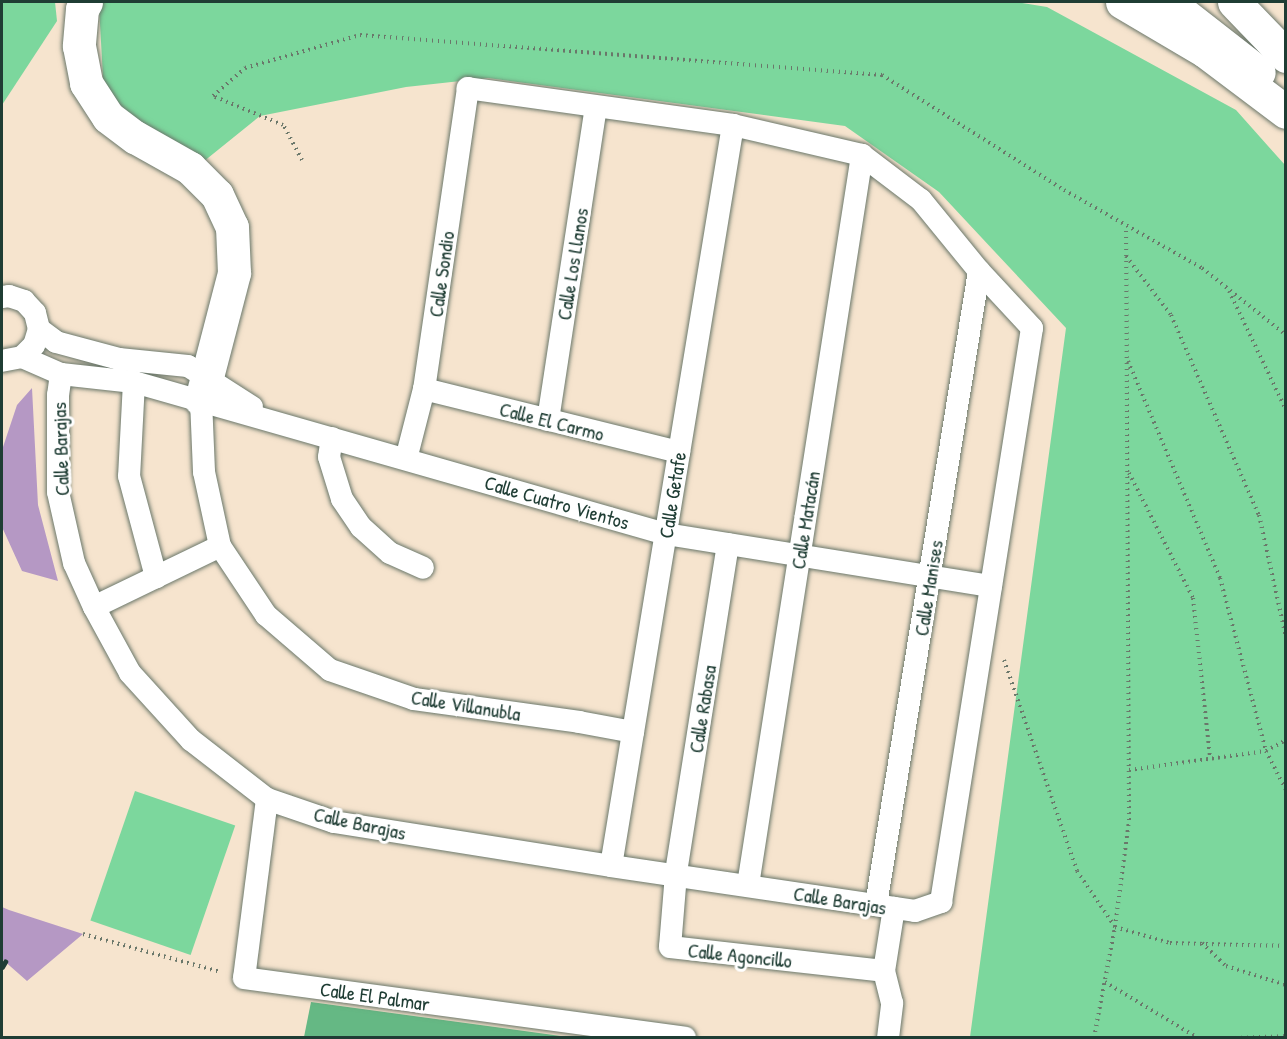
<!DOCTYPE html>
<meta charset="utf-8">
<style>
body{margin:0}
#map{position:relative;width:1287px;height:1039px;overflow:hidden;background:#f6e4ce;font-family:"Patrick Hand",sans-serif}
div>[style]{position:absolute}
[style*='--x']{left:calc(var(--x)*1px);top:calc(var(--y)*1px);width:calc(var(--w)*1px);rotate:calc(var(--a)*1deg)}
.green>*{inset:0;background:#7cd79d;transform-origin:0 0}
.forest>*{inset:0;background:#65b884}
.building>*{inset:0;background:#b598c4}
.path>*{height:4px;margin-top:-2px;transform-origin:0;background:repeating-linear-gradient(90deg,#6a776a 0 1.5px,transparent 0 6px)}
.roads{filter:drop-shadow(0 0 2px #6a776a) drop-shadow(0 0 2px #6a776a)}
.street>*{height:22px;margin:-11px;padding:0 11px;transform-origin:11px;border-radius:11px;background:#fff}
.secondary>*{height:32px;margin:-16px;padding:0 16px;transform-origin:16px;border-radius:16px;background:#fff}
.highway>*{height:33px;margin:-16.5px;padding:0 16.5px;transform-origin:16.5px;border-radius:16.5px;background:#fff}
.rail>*{height:4.5px;margin:-2.25px;padding:0 2.25px;transform-origin:2.25px;border-radius:2.25px;background:#1f3d34}
span{translate:-50% -50%;white-space:nowrap;text-align:center;line-height:1.15;-webkit-text-stroke:6px #fff;paint-order:stroke}
.street-label{font-size:20px;color:#1f3d34}
.frame{position:absolute;inset:0;border:3px solid #1f3d34;pointer-events:none}
</style>
<div id="map">
<div class="green">
<i style="clip-path:polygon(2px 2px,55px 2px,57px 21px,2px 105px)"></i>
<i style="clip-path:polygon(103px 2px,1016px 2px,1047px 7px,1236px 110px,1285px 165px,1285px 1037px,970px 1037px,1066px 328px,939px 192px,845px 126px,488px 78px,406px 87px,260px 116px,203px 162px,139px 121px,104px 95px,99px 6px)"></i>
<i style="left:135px;top:791px;width:106px;height:137px;rotate:19deg"></i>
</div>
<div class="forest">
<i style="clip-path:polygon(311px 1002px,568px 1037px,304px 1037px)"></i>
</div>
<div class="building">
<i style="clip-path:polygon(32px 388px,38px 505px,58px 581px,22px 571px,2px 527px,2px 450px,17px 405px)"></i>
<i style="clip-path:polygon(2px 907px,9px 910px,83px 934px,27px 981px,2px 959px)"></i>
</div>
<div class="path">
<i style="--x:302;--y:160;--w:40;--a:-118"></i>
<i style="--x:283;--y:125;--w:76;--a:-157.5"></i>
<i style="--x:213;--y:96;--w:43;--a:-41.2"></i>
<i style="--x:245;--y:68;--w:120;--a:-16"></i>
<i style="--x:360;--y:35;--w:524;--a:4.38"></i>
<i style="--x:882;--y:75;--w:215;--a:32.3"></i>
<i style="--x:1064;--y:190;--w:159;--a:29.5"></i>
<i style="--x:1202;--y:268;--w:107;--a:38.6"></i>
<i style="--x:1126;--y:256;--w:74;--a:52.7"></i>
<i style="--x:1171;--y:315;--w:219;--a:66.3"></i>
<i style="--x:1259;--y:515;--w:126;--a:77.6"></i>
<i style="--x:1229;--y:291;--w:132;--a:64.4"></i>
<i style="--x:1128;--y:361;--w:236;--a:67"></i>
<i style="--x:1220;--y:578;--w:179;--a:75.1"></i>
<i style="--x:1266;--y:751;--w:44;--a:62.9"></i>
<i style="--x:1129;--y:473;--w:140;--a:62.9"></i>
<i style="--x:1193;--y:598;--w:161;--a:83.9"></i>
<i style="--x:1004;--y:660;--w:223;--a:70.9"></i>
<i style="--x:1077;--y:871;--w:68;--a:55.8"></i>
<i style="--x:1115;--y:927;--w:57;--a:16.2"></i>
<i style="--x:1170;--y:943;--w:116;--a:1.5"></i>
<i style="--x:1129;--y:770;--w:138;--a:-7.9"></i>
<i style="--x:1266;--y:751;--w:23;--a:-29"></i>
<i style="--x:83;--y:934;--w:143;--a:15.4"></i>
<i style="--x:1202;--y:943;--w:33;--a:44"></i>
<i style="--x:1226;--y:966;--w:63;--a:17.6"></i>
<i style="--x:1105;--y:982;--w:109;--a:31.1"></i>
<i style="--x:1094;--y:1038;--w:113;--a:-79.3"></i>
<i style="--x:1115;--y:927;--w:108;--a:-82.5"></i>
<i style="--x:1129;--y:820;--w:594;--a:-90.29"></i>
<i style="--x:1235;--y:1038;--w:51;--a:-2.2"></i>
</div>
<div class="roads">
<div class="street">
<i style="--x:2;--y:297;--w:7;--a:-8"></i>
<i style="--x:9;--y:296;--w:16;--a:18"></i>
<i style="--x:24;--y:301;--w:16;--a:47"></i>
<i style="--x:35;--y:313;--w:16;--a:76"></i>
<i style="--x:39;--y:329;--w:17;--a:107"></i>
<i style="--x:34;--y:345;--w:17;--a:135"></i>
<i style="--x:22;--y:357;--w:20;--a:169"></i>
<i style="--x:39;--y:329;--w:21;--a:37"></i>
<i style="--x:56;--y:342;--w:65;--a:15.1"></i>
<i style="--x:119;--y:359;--w:69;--a:5.8"></i>
<i style="--x:188;--y:366;--w:76;--a:32.6"></i>
<i style="--x:22;--y:357;--w:43;--a:23.6"></i>
<i style="--x:61;--y:374;--w:73;--a:6.3"></i>
<i style="--x:134;--y:382;--w:553;--a:15.95"></i>
<i style="--x:666;--y:534;--w:329;--a:9.1"></i>
<i style="--x:61;--y:374;--w:21;--a:98"></i>
<i style="--x:58;--y:395;--w:97;--a:90"></i>
<i style="--x:58;--y:492;--w:73;--a:77.3"></i>
<i style="--x:74;--y:563;--w:48;--a:65.6"></i>
<i style="--x:94;--y:607;--w:75;--a:61.4"></i>
<i style="--x:130;--y:673;--w:91;--a:47.7"></i>
<i style="--x:191;--y:740;--w:96;--a:37.8"></i>
<i style="--x:267;--y:799;--w:71;--a:18.9"></i>
<i style="--x:334;--y:822;--w:280;--a:9"></i>
<i style="--x:611;--y:866;--w:307;--a:8.4"></i>
<i style="--x:915;--y:911;--w:28;--a:-19"></i>
<i style="--x:941;--y:902;--w:581;--a:-80.99"></i>
<i style="--x:1032;--y:328;--w:78;--a:-132.9"></i>
<i style="--x:979;--y:271;--w:92;--a:-129.2"></i>
<i style="--x:921;--y:200;--w:74;--a:-142.7"></i>
<i style="--x:862;--y:155;--w:132;--a:-166.9"></i>
<i style="--x:733;--y:125;--w:268;--a:-172.1"></i>
<i style="--x:468;--y:88;--w:304;--a:98.3"></i>
<i style="--x:424;--y:389;--w:72;--a:104.4"></i>
<i style="--x:134;--y:382;--w:94;--a:93"></i>
<i style="--x:129;--y:476;--w:105;--a:75"></i>
<i style="--x:424;--y:389;--w:263;--a:13.9"></i>
<i style="--x:201;--y:400;--w:72;--a:87.6"></i>
<i style="--x:204;--y:472;--w:76;--a:77.8"></i>
<i style="--x:220;--y:546;--w:83;--a:56.3"></i>
<i style="--x:266;--y:615;--w:84;--a:40.7"></i>
<i style="--x:330;--y:670;--w:89;--a:19"></i>
<i style="--x:414;--y:699;--w:167;--a:7.9"></i>
<i style="--x:579;--y:722;--w:55;--a:10.5"></i>
<i style="--x:548;--y:420;--w:316;--a:-81.3"></i>
<i style="--x:332;--y:438;--w:19;--a:99"></i>
<i style="--x:329;--y:457;--w:44;--a:72.8"></i>
<i style="--x:342;--y:499;--w:34;--a:56"></i>
<i style="--x:361;--y:527;--w:39;--a:42"></i>
<i style="--x:390;--y:553;--w:36;--a:24"></i>
<i style="--x:728;--y:544;--w:334;--a:99"></i>
<i style="--x:676;--y:874;--w:73;--a:94.7"></i>
<i style="--x:670;--y:947;--w:215;--a:6.4"></i>
<i style="--x:94;--y:607;--w:140;--a:-25.8"></i>
<i style="--x:267;--y:799;--w:180;--a:97.3"></i>
<i style="--x:244;--y:978;--w:445;--a:7.7"></i>
<i style="--x:611;--y:866;--w:751;--a:-80.65"></i>
<i style="--x:748;--y:885;--w:739;--a:-81.12"></i>
<i style="--x:876;--y:905;--w:642;--a:-80.77"></i>
<i style="--x:888;--y:1038;--w:35;--a:-83"></i>
<i style="--x:892;--y:1003;--w:33;--a:-104"></i>
<i style="--x:884;--y:971;--w:64;--a:-81"></i>
</div>
<div class="secondary">
<i style="--x:1169;--y:2;--w:115;--a:38"></i>
</div>
<div class="highway">
<i style="--x:86;--y:2;--w:8;--a:120"></i>
<i style="--x:82;--y:9;--w:37;--a:95"></i>
<i style="--x:79;--y:46;--w:38;--a:79"></i>
<i style="--x:86;--y:83;--w:40;--a:57.1"></i>
<i style="--x:108;--y:117;--w:34;--a:37"></i>
<i style="--x:135;--y:137;--w:63;--a:29.4"></i>
<i style="--x:190;--y:168;--w:38;--a:45"></i>
<i style="--x:217;--y:195;--w:35;--a:65"></i>
<i style="--x:232;--y:227;--w:46;--a:87.5"></i>
<i style="--x:234;--y:273;--w:131;--a:104.6"></i>
<i style="--x:1122;--y:2;--w:96;--a:30.6"></i>
<i style="--x:1205;--y:51;--w:101;--a:37"></i>
<i style="--x:1234;--y:2;--w:75;--a:46.1"></i>
</div>
</div>
<div class="rail">
<i style="--x:2;--y:967;--w:6;--a:-59"></i>
</div>
<div class="street-label">
<span style="left:572px;top:264px;rotate:-81deg">Calle Los Llanos</span>
<span style="left:441px;top:274px;rotate:-82deg">Calle Sondio</span>
<span style="left:552px;top:421px;rotate:14deg">Calle El Carmo</span>
<span style="left:60px;top:449px;rotate:-92deg">Calle Barajas</span>
<span style="left:672px;top:495px;rotate:-81deg">Calle Getafe</span>
<span style="left:557px;top:502px;rotate:16deg">Calle Cuatro Vientos</span>
<span style="left:805px;top:520px;rotate:-81deg">Calle Matacán</span>
<span style="left:928px;top:588px;rotate:-81deg">Calle Manises</span>
<span style="left:466px;top:705px;rotate:9deg">Calle Villanubla</span>
<span style="left:702px;top:709px;rotate:-81deg">Calle Rabasa</span>
<span style="left:360px;top:823px;rotate:12deg">Calle Barajas</span>
<span style="left:840px;top:900px;rotate:9deg">Calle Barajas</span>
<span style="left:740px;top:955px;rotate:6deg">Calle Agoncillo</span>
<span style="left:375px;top:996px;rotate:8deg">Calle El Palmar</span>
</div>
<div class="frame"></div>
</div>
